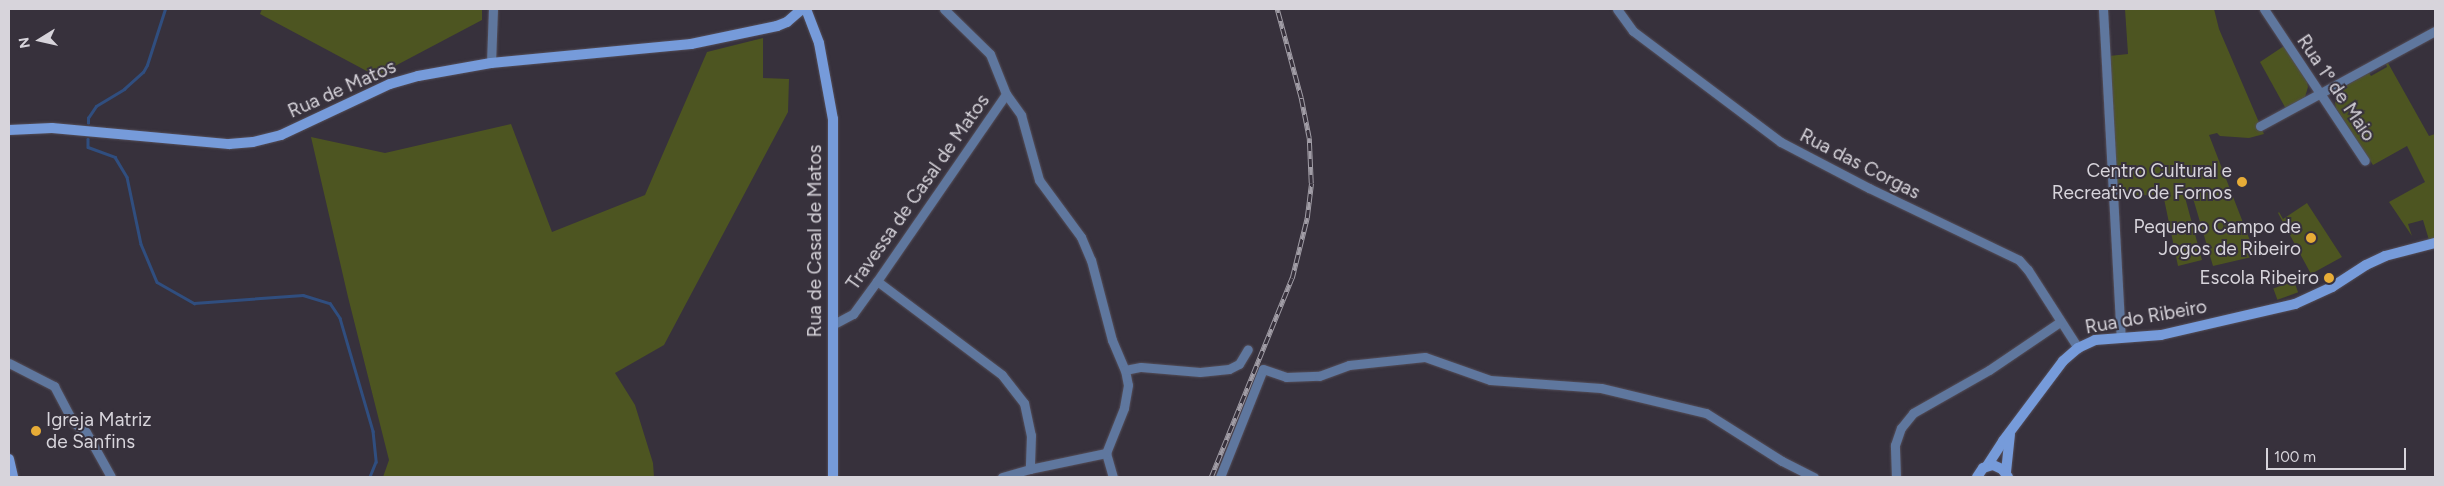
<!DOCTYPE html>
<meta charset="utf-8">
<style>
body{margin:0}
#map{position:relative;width:2444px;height:486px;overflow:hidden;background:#37313c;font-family:Figtree,sans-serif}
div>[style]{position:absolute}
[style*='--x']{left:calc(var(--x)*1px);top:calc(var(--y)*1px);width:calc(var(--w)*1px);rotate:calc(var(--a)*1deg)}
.green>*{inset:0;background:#4d5521;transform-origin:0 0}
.stream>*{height:2.5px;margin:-1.25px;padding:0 1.25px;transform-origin:1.25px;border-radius:1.25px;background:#304e7f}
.roads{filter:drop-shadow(0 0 1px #544e59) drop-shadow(0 0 1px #544e59)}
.street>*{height:9px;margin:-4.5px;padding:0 4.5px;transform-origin:4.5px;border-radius:4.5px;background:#5f779e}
.secondary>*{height:10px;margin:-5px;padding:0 5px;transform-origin:5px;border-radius:5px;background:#769bda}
.rail>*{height:4.5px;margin-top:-2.25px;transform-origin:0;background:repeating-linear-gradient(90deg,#37313c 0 8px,#a19da6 0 16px);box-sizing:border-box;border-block:1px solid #a19da6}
.dots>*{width:14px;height:14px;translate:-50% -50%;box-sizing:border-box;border:2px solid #37313c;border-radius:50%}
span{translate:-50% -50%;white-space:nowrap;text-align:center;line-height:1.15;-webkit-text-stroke:4px #37313c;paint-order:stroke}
.street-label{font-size:19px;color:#d7d4db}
.poi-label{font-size:19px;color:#d7d4db}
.right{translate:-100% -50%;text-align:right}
.left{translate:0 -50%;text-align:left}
.frame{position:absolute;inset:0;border:10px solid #d7d4db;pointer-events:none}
.north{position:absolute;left:15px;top:15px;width:50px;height:50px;-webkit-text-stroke:4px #37313c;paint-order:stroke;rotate:260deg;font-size:14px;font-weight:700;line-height:20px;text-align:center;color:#d7d4db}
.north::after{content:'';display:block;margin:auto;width:18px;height:22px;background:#d7d4db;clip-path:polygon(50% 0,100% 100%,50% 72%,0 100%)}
.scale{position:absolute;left:2266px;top:448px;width:140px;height:22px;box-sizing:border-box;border:2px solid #d7d4db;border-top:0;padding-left:6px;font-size:15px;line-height:18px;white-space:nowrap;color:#d7d4db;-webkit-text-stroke:4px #37313c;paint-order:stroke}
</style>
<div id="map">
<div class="green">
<i style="clip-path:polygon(262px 9px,482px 9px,482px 20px,376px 76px,260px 14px)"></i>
<i style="clip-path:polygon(2125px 9px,2214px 9px,2219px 29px,2264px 134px,2249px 138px,2220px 136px,2217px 133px,2209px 135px,2256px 256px,2213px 266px,2190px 188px,2183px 190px,2202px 260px,2178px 266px,2163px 194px,2117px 197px,2109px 56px,2128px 54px)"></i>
<i style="clip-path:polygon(763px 38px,763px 78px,789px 79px,788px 112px,664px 345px,615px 373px,635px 405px,653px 463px,654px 477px,383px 477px,389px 460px,348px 297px,311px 137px,385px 153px,511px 124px,552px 232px,645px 195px,707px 52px)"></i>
<i style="clip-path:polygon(2284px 46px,2307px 82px,2308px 87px,2305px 97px,2286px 109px,2260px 62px)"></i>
<i style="clip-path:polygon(2388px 63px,2429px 136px,2435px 134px,2435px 238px,2429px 240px,2423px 220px,2408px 224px,2412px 236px,2389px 202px,2425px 182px,2407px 146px,2373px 165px,2336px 108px,2335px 103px,2340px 89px,2369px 73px,2371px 76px,2387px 67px,2386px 64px)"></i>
<i style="clip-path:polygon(2307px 203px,2342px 257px,2311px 274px,2278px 213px,2279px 212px,2283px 219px)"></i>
<i style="left:2294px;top:281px;width:12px;height:22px;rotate:70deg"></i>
</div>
<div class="stream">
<i style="--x:88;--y:123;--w:5;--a:-90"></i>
<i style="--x:88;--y:118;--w:14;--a:-56"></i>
<i style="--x:96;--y:106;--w:33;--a:-31"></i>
<i style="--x:124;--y:89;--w:25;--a:-42"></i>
<i style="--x:143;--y:72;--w:8;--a:-60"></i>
<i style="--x:147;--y:65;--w:59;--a:-72.2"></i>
<i style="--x:88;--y:139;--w:8;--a:90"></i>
<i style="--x:88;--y:147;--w:29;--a:20"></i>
<i style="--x:115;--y:157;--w:23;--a:59"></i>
<i style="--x:127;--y:177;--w:68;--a:78.2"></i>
<i style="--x:141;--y:244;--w:41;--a:67.2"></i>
<i style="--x:157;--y:282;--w:43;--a:29.6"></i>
<i style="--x:194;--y:303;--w:109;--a:-4.2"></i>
<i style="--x:303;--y:295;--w:28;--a:17"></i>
<i style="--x:330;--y:303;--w:18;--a:56"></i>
<i style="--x:340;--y:318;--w:118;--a:73.7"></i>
<i style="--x:373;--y:431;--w:31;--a:84"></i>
<i style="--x:376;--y:462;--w:16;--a:112"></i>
</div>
<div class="roads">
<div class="street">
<i style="--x:944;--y:9;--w:64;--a:44.4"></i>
<i style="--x:990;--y:54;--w:43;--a:68.2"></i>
<i style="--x:1006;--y:94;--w:26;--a:54"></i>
<i style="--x:1021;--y:115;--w:67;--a:74.5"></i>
<i style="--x:1039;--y:180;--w:71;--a:53.6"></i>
<i style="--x:1081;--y:237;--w:25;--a:67"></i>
<i style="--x:1091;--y:260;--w:83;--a:75.3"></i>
<i style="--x:1112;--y:340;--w:33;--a:67"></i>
<i style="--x:1125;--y:370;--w:15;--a:79"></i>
<i style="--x:1128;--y:385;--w:23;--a:100"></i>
<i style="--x:1124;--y:408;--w:48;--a:111.8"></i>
<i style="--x:1106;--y:453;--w:25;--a:74"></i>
<i style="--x:1617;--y:9;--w:27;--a:54"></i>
<i style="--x:1633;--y:31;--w:185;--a:36.9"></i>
<i style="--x:1781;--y:142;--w:99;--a:27.6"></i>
<i style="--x:1869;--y:188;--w:166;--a:25.6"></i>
<i style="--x:2019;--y:260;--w:13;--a:48"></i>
<i style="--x:2028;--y:270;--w:93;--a:57.3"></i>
<i style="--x:2103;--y:9;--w:329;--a:86.9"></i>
<i style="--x:2264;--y:9;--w:182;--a:56.4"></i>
<i style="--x:491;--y:63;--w:54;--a:-87.9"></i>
<i style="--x:2260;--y:126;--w:199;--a:-28.5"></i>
<i style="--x:877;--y:281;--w:156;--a:36.9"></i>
<i style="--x:1002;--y:375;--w:36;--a:52"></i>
<i style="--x:1024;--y:403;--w:33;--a:78"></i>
<i style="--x:1031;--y:435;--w:34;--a:92"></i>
<i style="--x:832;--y:325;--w:24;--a:-28"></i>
<i style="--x:853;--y:314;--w:41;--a:-54"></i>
<i style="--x:877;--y:281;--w:227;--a:-55.4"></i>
<i style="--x:9;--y:363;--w:51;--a:27.1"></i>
<i style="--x:54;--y:386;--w:41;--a:62.2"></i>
<i style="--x:73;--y:422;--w:16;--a:38"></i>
<i style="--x:86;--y:432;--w:51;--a:60.9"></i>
<i style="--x:1125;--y:370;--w:16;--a:-11"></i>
<i style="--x:1141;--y:367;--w:59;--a:4.8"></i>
<i style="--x:1200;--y:372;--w:29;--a:-6"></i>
<i style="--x:1229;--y:369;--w:11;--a:-27"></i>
<i style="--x:1239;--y:364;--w:17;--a:-59"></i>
<i style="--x:1002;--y:477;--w:29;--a:-16"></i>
<i style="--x:1030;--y:469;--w:78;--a:-11.9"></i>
<i style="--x:1220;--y:477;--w:116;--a:-68.3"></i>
<i style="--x:1263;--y:369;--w:24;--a:19"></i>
<i style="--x:1286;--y:377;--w:33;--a:-2"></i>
<i style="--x:1319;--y:376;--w:32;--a:-20"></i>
<i style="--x:1349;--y:365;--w:76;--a:-6"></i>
<i style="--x:1425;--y:357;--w:69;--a:19.5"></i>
<i style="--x:1490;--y:380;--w:111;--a:4.1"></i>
<i style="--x:1601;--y:388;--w:108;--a:13.4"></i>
<i style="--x:1706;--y:413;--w:90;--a:32.3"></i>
<i style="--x:1782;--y:461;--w:36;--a:27"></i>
<i style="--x:1896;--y:477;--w:32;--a:-92"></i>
<i style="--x:1895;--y:445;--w:18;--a:-71"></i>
<i style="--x:1901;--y:428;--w:19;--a:-51"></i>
<i style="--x:1913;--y:413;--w:87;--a:-29.5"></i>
<i style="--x:1989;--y:370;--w:86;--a:-34.1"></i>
</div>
<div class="secondary">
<i style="--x:806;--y:9;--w:36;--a:69"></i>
<i style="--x:819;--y:43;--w:77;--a:79.6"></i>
<i style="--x:833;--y:119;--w:358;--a:90"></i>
<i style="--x:9;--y:130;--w:43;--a:-2.7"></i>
<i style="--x:52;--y:128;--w:178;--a:5.2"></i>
<i style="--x:229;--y:144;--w:24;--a:-5"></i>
<i style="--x:253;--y:142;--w:29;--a:-14"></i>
<i style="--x:281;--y:135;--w:120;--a:-25.1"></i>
<i style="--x:390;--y:84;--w:29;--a:-16"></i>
<i style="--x:418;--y:76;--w:74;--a:-10.1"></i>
<i style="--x:491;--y:63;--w:201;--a:-5.4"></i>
<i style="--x:691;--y:44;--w:88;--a:-11.8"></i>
<i style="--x:777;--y:26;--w:11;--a:-22"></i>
<i style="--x:787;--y:22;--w:20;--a:-41"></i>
<i style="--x:9;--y:459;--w:18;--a:77"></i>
<i style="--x:1987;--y:466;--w:30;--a:-57"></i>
<i style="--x:2003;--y:441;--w:100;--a:-53.1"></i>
<i style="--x:2063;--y:361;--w:20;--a:-41"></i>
<i style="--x:2078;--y:348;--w:19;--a:-25"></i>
<i style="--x:2095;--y:340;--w:66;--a:-4.3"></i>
<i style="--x:2161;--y:335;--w:138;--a:-13"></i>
<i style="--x:2295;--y:304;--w:41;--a:-24.7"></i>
<i style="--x:2332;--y:287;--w:40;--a:-32.9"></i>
<i style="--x:2366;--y:265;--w:21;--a:-25"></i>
<i style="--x:2385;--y:256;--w:52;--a:-14.6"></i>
<i style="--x:2006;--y:472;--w:38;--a:-84"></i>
<i style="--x:1977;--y:477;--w:11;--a:-56"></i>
<i style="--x:1983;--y:468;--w:10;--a:-17"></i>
<i style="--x:1993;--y:465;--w:10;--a:24"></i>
<i style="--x:2002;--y:469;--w:10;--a:53"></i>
</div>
</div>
<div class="rail">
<i style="--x:1211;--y:477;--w:215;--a:-67.9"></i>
<i style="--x:1292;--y:278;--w:62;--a:-76"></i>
<i style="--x:1307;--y:218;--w:35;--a:-83"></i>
<i style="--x:1311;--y:183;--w:45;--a:-92.5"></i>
<i style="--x:1309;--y:138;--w:41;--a:-101.3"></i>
<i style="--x:1301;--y:98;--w:92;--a:-105.1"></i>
</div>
<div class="dots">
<i style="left:2242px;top:182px;background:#e7ac37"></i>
<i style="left:2311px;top:238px;background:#e7ac37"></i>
<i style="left:2329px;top:278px;background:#e7ac37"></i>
<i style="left:36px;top:431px;background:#e7ac37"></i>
</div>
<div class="street-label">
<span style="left:2336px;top:88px;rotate:56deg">Rua 1º de Maio</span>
<span style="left:342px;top:89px;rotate:-24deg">Rua de Matos</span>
<span style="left:1860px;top:164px;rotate:27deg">Rua das Corgas</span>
<span style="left:918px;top:192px;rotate:-55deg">Travessa de Casal de Matos</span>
<span style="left:815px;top:241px;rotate:-90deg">Rua de Casal de Matos</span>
<span style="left:2146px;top:317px;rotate:-10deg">Rua do Ribeiro</span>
</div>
<div class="poi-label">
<span class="right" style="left:2232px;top:182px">Centro Cultural e<br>Recreativo de Fornos</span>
<span class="right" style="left:2301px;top:238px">Pequeno Campo de<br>Jogos de Ribeiro</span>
<span class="right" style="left:2319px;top:278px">Escola Ribeiro</span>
<span class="left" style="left:46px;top:431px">Igreja Matriz<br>de Sanfins</span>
</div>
<div class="frame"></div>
<div class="north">N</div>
<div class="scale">100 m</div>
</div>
